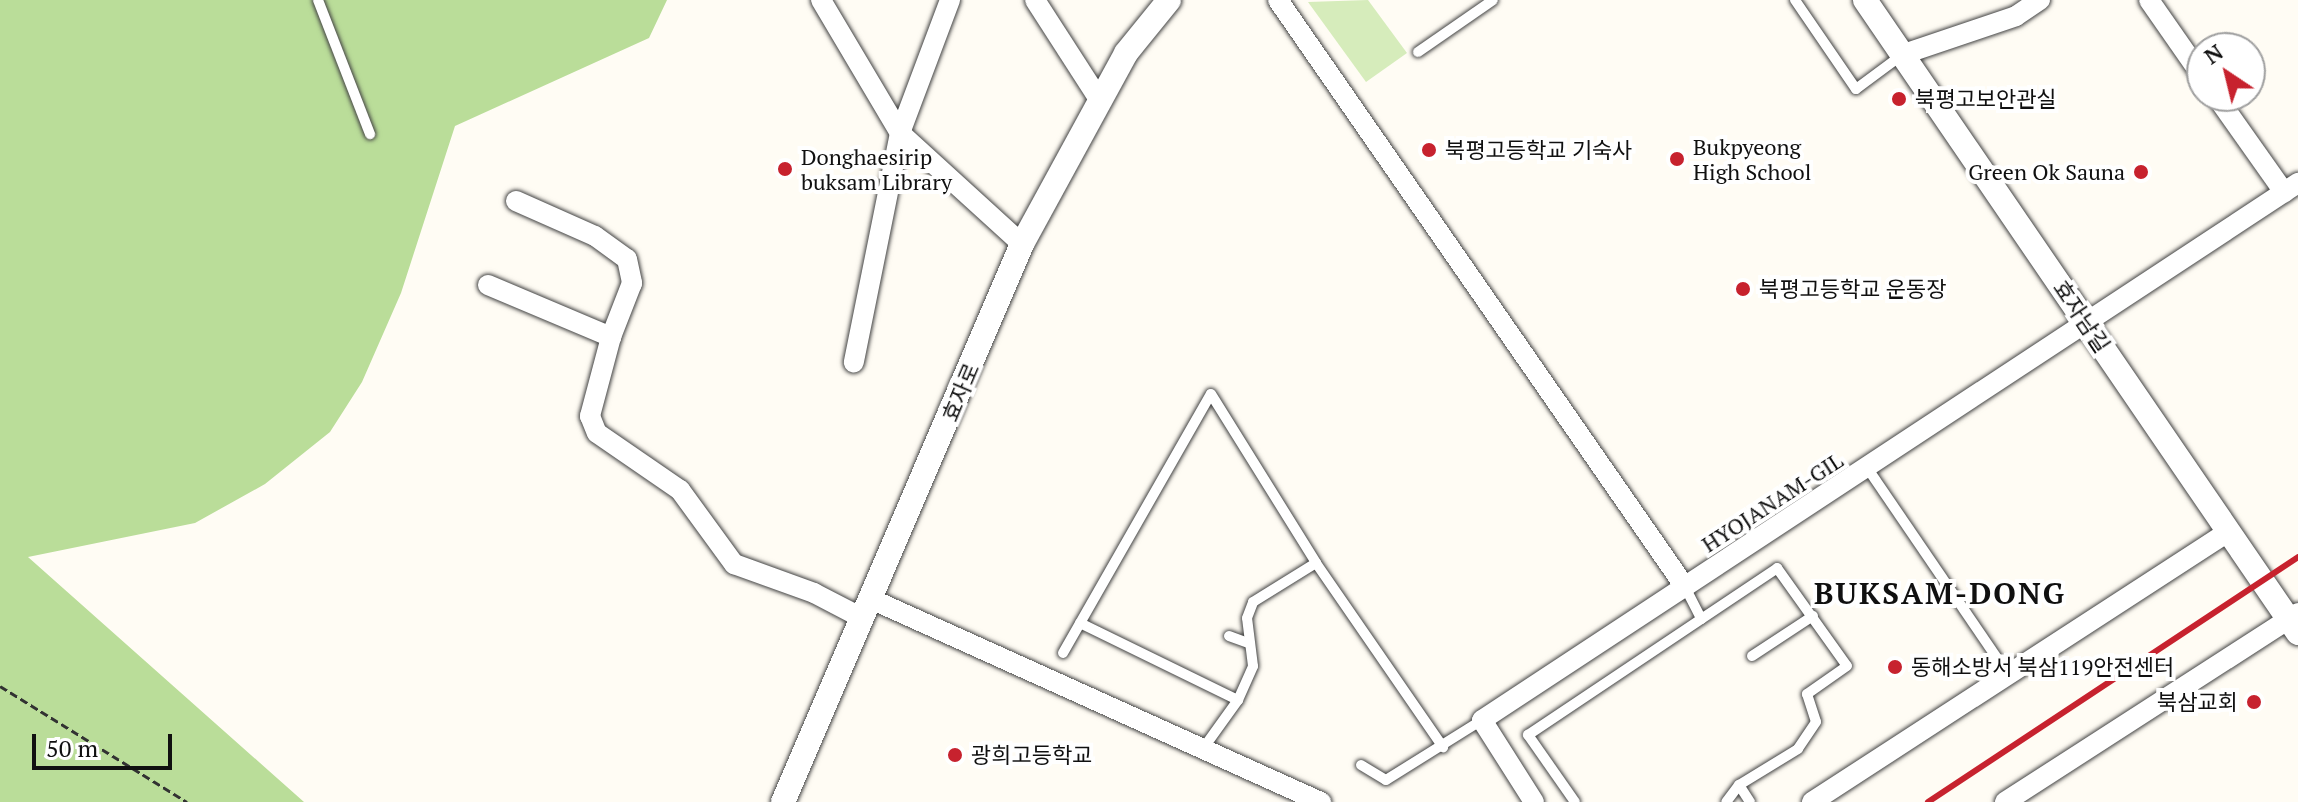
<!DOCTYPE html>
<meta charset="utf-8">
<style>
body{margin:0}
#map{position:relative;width:2298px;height:802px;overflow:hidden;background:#fffcf4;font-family:"PT Serif","Noto Sans KR",serif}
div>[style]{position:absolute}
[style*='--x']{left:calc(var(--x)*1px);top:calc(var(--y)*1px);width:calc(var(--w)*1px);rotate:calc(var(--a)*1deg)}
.green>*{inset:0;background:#d6ecbb}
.forest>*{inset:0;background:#badd99}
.path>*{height:3px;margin-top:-1.5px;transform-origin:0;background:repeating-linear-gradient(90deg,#323232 0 8px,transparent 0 12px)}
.roads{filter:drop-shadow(0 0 2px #434343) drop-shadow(0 0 2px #434343)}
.service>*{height:10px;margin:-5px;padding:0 5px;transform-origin:5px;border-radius:5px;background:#fff}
.minor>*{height:20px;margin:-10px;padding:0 10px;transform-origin:10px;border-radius:10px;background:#fff}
.tertiary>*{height:24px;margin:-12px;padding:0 12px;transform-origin:12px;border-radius:12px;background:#fff}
.rail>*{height:6px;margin:-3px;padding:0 3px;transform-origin:3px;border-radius:3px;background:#c7222e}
.dots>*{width:22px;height:22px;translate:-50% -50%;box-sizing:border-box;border:4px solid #fff;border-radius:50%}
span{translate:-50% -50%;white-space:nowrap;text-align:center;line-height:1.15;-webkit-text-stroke:8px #fff;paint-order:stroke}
.poi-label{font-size:22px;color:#101010}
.left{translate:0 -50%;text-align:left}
.right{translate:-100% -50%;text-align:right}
.street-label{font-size:22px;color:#101010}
.district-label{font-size:30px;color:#101010;font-weight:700;letter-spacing:2px}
.north{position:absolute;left:2186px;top:32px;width:80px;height:80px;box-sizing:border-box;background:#fff;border:2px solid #9f9f9f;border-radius:50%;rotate:325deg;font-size:22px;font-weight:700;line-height:32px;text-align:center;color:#101010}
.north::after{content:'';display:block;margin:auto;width:28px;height:36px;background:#c7222e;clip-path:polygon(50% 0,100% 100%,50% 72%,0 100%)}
.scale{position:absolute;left:32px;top:734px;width:140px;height:36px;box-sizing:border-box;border:4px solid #101010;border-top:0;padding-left:10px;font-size:24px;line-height:28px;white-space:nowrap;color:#101010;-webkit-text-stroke:6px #fff;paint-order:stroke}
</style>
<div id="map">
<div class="green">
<i style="clip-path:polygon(1368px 0,1407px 53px,1366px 82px,1308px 2px)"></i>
</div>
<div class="forest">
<i style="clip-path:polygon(0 0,667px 0,649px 38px,455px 126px,401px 293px,362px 382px,330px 432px,265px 484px,195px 523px,28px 557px,304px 802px,0 802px)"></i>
</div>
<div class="path">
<i style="--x:0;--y:686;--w:220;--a:31.8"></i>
</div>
<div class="roads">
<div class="service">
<i style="--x:318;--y:0;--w:144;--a:68.8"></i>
<i style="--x:1795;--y:0;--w:108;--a:55.6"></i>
<i style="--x:1856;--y:89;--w:57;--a:-36.5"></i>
<i style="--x:1418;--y:52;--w:91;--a:-34.7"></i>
<i style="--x:1868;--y:469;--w:247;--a:55.7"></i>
<i style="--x:1685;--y:587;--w:36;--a:63"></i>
<i style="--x:1080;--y:623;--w:176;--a:26"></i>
<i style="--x:1238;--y:700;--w:57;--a:125.7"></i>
<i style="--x:1229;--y:636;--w:20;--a:20"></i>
<i style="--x:1063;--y:653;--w:298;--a:-60.3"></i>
<i style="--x:1211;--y:394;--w:199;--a:58.1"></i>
<i style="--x:1316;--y:563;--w:224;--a:55.4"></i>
<i style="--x:1752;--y:656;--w:73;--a:-33.3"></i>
<i style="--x:1238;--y:700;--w:37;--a:-66"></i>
<i style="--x:1253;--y:666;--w:48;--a:-97.1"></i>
<i style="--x:1247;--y:618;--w:17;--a:-69"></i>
<i style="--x:1253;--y:602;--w:74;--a:-31.8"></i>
<i style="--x:1361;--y:765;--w:29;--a:31"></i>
<i style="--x:1386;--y:780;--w:113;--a:-32"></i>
<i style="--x:1739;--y:785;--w:20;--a:57"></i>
<i style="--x:1575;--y:802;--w:82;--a:-125"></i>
<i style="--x:1528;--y:735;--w:300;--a:-33.8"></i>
<i style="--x:1777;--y:568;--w:120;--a:54.5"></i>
<i style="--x:1847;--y:666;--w:49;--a:145"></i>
<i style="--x:1807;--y:694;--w:29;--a:72"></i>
<i style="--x:1816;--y:722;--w:32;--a:124"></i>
<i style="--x:1798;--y:749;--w:69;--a:148.6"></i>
<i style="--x:1739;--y:785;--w:21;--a:127"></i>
</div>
<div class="minor">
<i style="--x:821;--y:0;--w:155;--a:59.3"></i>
<i style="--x:900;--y:133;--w:234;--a:101.4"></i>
<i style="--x:950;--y:0;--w:142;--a:110.6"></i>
<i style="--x:900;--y:133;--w:165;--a:42.3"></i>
<i style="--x:1035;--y:0;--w:120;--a:57.2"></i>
<i style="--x:1278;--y:0;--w:714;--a:55.26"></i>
<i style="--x:2149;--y:0;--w:93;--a:55.1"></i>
<i style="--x:1904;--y:54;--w:118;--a:-18.7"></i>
<i style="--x:2016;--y:16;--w:29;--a:-34"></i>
<i style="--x:2216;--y:96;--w:118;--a:54.7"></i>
<i style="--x:516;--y:201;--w:86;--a:23.9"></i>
<i style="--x:595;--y:236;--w:39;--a:36"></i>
<i style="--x:627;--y:259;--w:25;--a:78"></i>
<i style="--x:632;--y:283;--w:58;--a:111.3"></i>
<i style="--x:611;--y:337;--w:82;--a:104.9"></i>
<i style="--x:590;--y:416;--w:18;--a:68"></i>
<i style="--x:597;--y:433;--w:101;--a:34.5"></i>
<i style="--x:680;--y:490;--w:92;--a:53.9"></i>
<i style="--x:734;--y:564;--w:85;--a:19.9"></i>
<i style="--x:814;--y:593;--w:54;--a:27.5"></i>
<i style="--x:488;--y:285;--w:134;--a:22.9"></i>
<i style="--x:871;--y:599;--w:494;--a:24.3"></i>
<i style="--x:1534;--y:802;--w:97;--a:-122.4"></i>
<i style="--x:1482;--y:720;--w:977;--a:-33.35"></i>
<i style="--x:1812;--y:802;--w:496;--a:-33"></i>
<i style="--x:2005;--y:802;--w:349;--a:-32.8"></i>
</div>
<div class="tertiary">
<i style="--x:1865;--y:0;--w:767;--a:55.63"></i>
<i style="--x:783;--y:802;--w:607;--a:-66.81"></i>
<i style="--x:1022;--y:244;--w:217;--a:-61.4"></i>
<i style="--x:1126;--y:53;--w:68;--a:-50.9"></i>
</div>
</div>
<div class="rail">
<i style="--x:1928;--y:802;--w:444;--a:-33.5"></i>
</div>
<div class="dots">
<i style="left:1899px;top:99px;background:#c7222e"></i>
<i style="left:1429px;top:150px;background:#c7222e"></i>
<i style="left:1677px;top:159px;background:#c7222e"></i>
<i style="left:785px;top:169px;background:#c7222e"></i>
<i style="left:2141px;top:172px;background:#c7222e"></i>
<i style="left:1743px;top:289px;background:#c7222e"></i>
<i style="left:1895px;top:667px;background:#c7222e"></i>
<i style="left:2254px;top:702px;background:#c7222e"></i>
<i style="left:955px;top:755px;background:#c7222e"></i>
</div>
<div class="poi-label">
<span class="left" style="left:1915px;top:99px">북평고보안관실</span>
<span class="left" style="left:1693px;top:159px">Bukpyeong<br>High School</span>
<span class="left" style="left:1445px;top:150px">북평고등학교 기숙사</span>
<span class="left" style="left:801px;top:169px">Donghaesirip<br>buksam Library</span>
<span class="right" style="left:2125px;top:172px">Green Ok Sauna</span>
<span class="left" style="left:1759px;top:289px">북평고등학교 운동장</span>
<span class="left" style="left:1911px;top:667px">동해소방서 북삼119안전센터</span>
<span class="right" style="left:2238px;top:702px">북삼교회</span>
<span class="left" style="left:971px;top:755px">광희고등학교</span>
</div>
<div class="street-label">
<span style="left:2082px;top:316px;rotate:56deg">효자남길</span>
<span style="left:960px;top:392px;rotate:-67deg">효자로</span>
<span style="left:1772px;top:502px;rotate:-33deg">HYOJANAM-GIL</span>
</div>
<div class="district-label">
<span style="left:1940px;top:593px">BUKSAM-DONG</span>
</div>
<div class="north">N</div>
<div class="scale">50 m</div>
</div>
